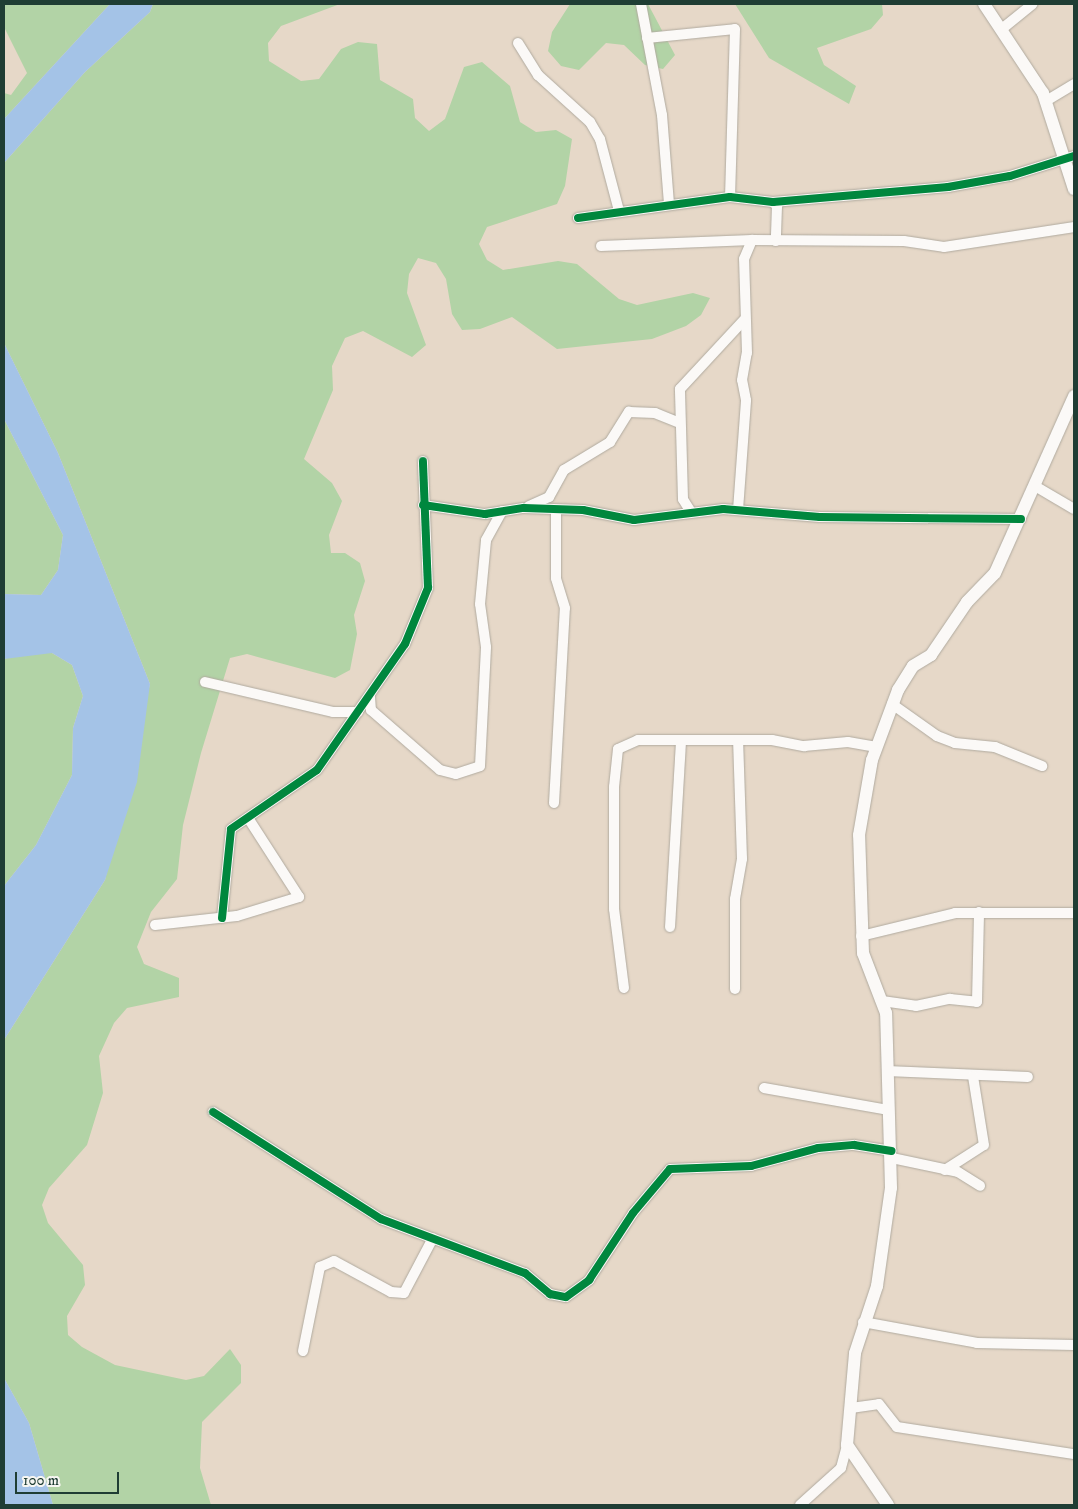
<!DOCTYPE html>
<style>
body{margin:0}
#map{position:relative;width:1078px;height:1509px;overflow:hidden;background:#e6d8c8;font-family:"IM FELL DW Pica",serif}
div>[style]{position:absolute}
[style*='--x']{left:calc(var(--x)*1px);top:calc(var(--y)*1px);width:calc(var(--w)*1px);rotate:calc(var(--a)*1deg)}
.green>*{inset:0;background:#b2d3a6}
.water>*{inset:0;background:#a4c3e7}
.roads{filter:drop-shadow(0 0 1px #b0aa9f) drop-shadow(0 0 1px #b0aa9f)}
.minor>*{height:10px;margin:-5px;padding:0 5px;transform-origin:5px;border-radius:5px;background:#fbf9f7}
.major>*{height:12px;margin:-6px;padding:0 6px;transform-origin:6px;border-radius:6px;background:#fbf9f7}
.cycleway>*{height:8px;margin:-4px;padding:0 4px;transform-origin:4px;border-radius:4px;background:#00873e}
span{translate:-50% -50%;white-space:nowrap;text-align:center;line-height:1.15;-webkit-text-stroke:4.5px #f6f6f2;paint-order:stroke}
.frame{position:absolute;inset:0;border:5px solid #1f3d34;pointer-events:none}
.scale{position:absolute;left:15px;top:1472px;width:104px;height:22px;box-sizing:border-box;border:2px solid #1f3d34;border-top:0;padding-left:6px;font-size:15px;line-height:18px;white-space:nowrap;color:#1f3d34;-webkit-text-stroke:4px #f6f6f2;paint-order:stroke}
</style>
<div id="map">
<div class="green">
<i style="clip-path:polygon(4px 4px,110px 4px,4px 119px,4px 93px,11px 95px,27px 73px,4px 27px)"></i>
<i style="clip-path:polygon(153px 4px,340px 4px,281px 26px,268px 43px,269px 61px,301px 81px,319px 79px,341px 49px,358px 42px,377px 44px,380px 80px,413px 99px,415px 118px,429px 131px,445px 119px,464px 67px,482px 62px,510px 86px,520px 122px,536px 132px,556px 130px,572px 139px,565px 186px,557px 204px,487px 227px,479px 244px,487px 260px,503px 270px,558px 261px,577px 264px,619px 299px,637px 305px,693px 293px,710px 298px,701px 315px,686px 326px,652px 339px,557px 349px,512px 317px,480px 329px,462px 330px,452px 314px,446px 279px,436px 263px,418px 258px,409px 274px,407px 293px,426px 345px,412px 357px,363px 331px,345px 338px,332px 366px,333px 390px,304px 459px,332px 483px,342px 501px,329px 535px,331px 553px,345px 553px,360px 563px,365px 581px,354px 615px,357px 634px,350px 670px,335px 678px,247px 654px,230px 658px,201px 753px,183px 825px,177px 879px,151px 912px,137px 947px,144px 964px,179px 978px,179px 997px,127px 1008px,114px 1023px,99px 1056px,103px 1093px,87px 1145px,49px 1188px,42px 1205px,48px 1223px,83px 1265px,85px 1285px,67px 1316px,68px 1335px,82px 1347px,115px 1365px,186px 1380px,204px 1376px,230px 1349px,241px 1365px,241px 1383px,202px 1422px,200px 1468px,211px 1505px,53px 1505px,29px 1423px,4px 1378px,4px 1040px,105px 880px,150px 684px,58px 453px,4px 343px,4px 163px,85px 72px,150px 12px)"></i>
<i style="clip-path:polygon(570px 4px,648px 4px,675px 55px,663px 69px,645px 65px,624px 45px,606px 43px,579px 70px,561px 66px,548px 51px,552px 32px)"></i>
<i style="clip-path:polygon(735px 4px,882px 4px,883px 15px,871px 29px,817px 48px,824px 65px,856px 86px,849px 104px,769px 58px)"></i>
<i style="clip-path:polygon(4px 419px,63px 535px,58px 570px,41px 595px,4px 594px)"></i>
<i style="clip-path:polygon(25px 653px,52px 653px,72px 665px,83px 696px,73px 728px,72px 775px,36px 845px,4px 886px,4px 659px)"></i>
</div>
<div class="water">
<i style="clip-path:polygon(110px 4px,153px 4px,150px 12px,85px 72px,4px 163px,4px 119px)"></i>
<i style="clip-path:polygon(4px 343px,58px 453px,150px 684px,137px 782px,105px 880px,4px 1040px,4px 886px,36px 845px,72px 775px,73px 728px,83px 696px,72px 665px,52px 653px,4px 659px,4px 594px,41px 595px,58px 570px,63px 535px,4px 419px)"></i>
<i style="clip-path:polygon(4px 1378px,29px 1423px,53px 1505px,4px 1505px)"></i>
</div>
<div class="roads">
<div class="minor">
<i style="--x:641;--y:4;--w:113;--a:79.3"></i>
<i style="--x:662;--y:115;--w:88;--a:85.5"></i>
<i style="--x:1003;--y:28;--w:38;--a:-39"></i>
<i style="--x:647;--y:38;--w:88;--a:-5.8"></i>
<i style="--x:735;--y:29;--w:168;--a:91.7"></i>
<i style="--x:518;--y:43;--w:38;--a:58"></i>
<i style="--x:538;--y:75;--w:70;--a:42.1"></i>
<i style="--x:590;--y:122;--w:20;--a:60"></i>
<i style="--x:600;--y:139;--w:74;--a:75.2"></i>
<i style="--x:1046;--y:101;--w:33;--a:-31"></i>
<i style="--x:773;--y:202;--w:6;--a:45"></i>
<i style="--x:777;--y:206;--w:35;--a:92"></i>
<i style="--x:578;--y:218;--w:153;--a:-7.9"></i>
<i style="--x:730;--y:197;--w:43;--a:6.6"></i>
<i style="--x:773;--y:202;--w:176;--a:-4.9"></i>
<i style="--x:948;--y:187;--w:63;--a:-10.1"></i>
<i style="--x:1010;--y:176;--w:67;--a:-17.4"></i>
<i style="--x:601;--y:246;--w:151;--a:-2.3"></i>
<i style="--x:752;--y:240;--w:152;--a:0.4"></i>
<i style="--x:904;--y:241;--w:40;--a:8.5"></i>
<i style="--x:944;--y:247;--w:132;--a:-8.7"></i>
<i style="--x:1035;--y:486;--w:45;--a:30.5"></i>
<i style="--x:423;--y:505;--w:63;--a:8.3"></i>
<i style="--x:485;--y:514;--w:39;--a:-9"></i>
<i style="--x:524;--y:508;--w:59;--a:1.9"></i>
<i style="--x:583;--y:510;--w:52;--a:11.1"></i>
<i style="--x:634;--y:520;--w:90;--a:-7"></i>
<i style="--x:723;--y:509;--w:97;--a:4.7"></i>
<i style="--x:820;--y:517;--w:201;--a:0.6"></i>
<i style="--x:529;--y:506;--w:22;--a:-24"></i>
<i style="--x:549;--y:497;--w:31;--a:-61"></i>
<i style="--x:564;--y:470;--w:54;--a:-31.3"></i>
<i style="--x:610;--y:442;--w:36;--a:-58"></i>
<i style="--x:629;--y:412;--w:26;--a:2"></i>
<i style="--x:655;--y:413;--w:27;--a:22"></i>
<i style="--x:738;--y:510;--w:110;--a:-85.8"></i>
<i style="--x:746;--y:400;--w:20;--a:-101"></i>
<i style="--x:742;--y:380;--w:27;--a:-80"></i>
<i style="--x:747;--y:353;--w:94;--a:-91.8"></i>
<i style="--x:744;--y:259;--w:21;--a:-67"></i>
<i style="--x:691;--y:512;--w:15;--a:-122"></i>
<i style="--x:683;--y:499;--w:110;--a:-91.6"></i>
<i style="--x:680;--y:389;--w:94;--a:-47.2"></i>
<i style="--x:205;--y:682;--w:131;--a:13.2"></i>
<i style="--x:333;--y:712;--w:25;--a:0"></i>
<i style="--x:370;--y:697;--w:13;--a:86"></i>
<i style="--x:371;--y:710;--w:91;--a:41"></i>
<i style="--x:440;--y:770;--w:16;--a:14"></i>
<i style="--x:456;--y:774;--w:25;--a:-18"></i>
<i style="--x:480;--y:766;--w:119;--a:-87.1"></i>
<i style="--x:486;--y:647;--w:43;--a:-97.9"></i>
<i style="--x:480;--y:604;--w:64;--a:-84.6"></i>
<i style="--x:486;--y:540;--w:33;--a:-61"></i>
<i style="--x:892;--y:704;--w:55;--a:35.4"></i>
<i style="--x:937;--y:736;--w:19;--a:21"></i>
<i style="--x:955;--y:743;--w:40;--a:5.7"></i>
<i style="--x:995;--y:747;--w:51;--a:22"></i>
<i style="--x:554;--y:803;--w:195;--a:-86.8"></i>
<i style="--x:565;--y:608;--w:31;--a:-107"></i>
<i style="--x:556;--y:578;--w:68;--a:-90"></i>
<i style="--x:222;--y:918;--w:89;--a:-84.2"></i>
<i style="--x:231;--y:829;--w:104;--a:-34.5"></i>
<i style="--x:317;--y:770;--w:154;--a:-55.1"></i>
<i style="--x:405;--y:644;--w:61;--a:-67.7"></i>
<i style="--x:428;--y:588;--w:127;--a:-92.3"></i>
<i style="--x:155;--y:925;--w:82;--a:-6.3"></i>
<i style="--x:237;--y:916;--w:65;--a:-17"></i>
<i style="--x:299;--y:897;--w:94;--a:-122.8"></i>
<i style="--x:670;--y:927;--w:186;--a:-86.6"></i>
<i style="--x:861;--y:936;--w:97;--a:-13.7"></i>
<i style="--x:955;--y:913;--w:119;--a:0"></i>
<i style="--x:624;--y:988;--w:80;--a:-97.2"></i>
<i style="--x:614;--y:909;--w:122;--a:-90"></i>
<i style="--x:614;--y:787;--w:38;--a:-84"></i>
<i style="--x:618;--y:749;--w:22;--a:-24"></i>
<i style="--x:638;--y:740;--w:134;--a:0"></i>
<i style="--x:772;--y:740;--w:33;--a:11"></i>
<i style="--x:804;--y:746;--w:44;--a:-5.2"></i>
<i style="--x:848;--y:742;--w:29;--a:10"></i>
<i style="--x:735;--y:989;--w:90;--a:-90"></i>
<i style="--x:735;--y:899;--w:41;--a:-80.1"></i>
<i style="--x:742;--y:859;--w:118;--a:-91.9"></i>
<i style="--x:882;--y:1001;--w:34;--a:8"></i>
<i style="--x:916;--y:1006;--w:35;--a:-12"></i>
<i style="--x:950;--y:999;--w:27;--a:6"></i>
<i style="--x:977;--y:1002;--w:90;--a:-88.7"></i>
<i style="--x:887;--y:1071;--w:141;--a:2.4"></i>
<i style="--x:764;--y:1088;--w:127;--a:10"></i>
<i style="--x:213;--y:1112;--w:199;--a:32.5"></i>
<i style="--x:381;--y:1219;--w:154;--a:20.6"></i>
<i style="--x:525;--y:1273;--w:33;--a:40"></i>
<i style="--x:550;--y:1294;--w:16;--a:11"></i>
<i style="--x:566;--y:1297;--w:29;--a:-36"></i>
<i style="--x:589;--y:1280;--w:80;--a:-56.7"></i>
<i style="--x:633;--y:1213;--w:57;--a:-49.9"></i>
<i style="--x:670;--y:1169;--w:81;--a:-2.1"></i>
<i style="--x:751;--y:1166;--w:69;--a:-15"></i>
<i style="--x:818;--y:1148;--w:36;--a:-5"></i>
<i style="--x:854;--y:1145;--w:38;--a:9"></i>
<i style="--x:892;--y:1158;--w:67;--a:12"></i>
<i style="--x:958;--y:1172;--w:26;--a:32"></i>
<i style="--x:945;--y:1170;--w:46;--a:-32.7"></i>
<i style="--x:984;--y:1145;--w:70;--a:-99.1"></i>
<i style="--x:863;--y:1322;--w:116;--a:10.4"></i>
<i style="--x:977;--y:1343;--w:97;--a:1.2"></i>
<i style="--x:303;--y:1351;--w:86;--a:-78.6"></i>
<i style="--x:320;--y:1267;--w:15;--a:-23"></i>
<i style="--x:334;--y:1261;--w:65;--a:28.5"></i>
<i style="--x:391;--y:1292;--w:13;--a:4"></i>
<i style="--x:404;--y:1293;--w:62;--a:-62.2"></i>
<i style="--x:851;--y:1408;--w:28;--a:-8"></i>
<i style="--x:879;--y:1404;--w:29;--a:52"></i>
<i style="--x:897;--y:1427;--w:179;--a:8.7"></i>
<i style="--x:800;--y:1505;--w:55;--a:-42.1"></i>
<i style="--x:841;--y:1468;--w:24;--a:-75"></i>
</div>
<div class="major">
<i style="--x:984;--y:4;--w:107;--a:56.5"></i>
<i style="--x:1043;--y:93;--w:101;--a:72.1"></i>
<i style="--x:888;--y:1505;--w:73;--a:-124.3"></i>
<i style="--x:847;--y:1445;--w:92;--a:-85"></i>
<i style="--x:855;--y:1353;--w:71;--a:-71.8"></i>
<i style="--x:877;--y:1286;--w:99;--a:-81.9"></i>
<i style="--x:891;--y:1188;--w:175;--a:-91.6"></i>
<i style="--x:886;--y:1013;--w:64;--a:-111"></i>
<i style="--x:863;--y:953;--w:118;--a:-91.9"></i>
<i style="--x:859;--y:835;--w:76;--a:-80.2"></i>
<i style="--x:872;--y:760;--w:75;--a:-69.6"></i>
<i style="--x:898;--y:690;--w:28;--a:-58"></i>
<i style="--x:913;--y:666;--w:21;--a:-31"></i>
<i style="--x:931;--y:655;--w:64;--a:-55.8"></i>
<i style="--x:967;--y:602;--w:40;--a:-46"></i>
<i style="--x:995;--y:573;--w:194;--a:-65.9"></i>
</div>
</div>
<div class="cycleway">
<i style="--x:578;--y:218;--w:153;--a:-7.9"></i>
<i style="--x:730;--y:197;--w:43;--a:6.6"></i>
<i style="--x:773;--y:202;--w:176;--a:-4.9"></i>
<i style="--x:948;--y:187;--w:63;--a:-10.1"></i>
<i style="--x:1010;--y:176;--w:67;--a:-17.4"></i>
<i style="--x:423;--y:505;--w:63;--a:8.3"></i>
<i style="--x:485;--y:514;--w:39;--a:-9"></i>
<i style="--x:524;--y:508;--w:59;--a:1.9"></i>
<i style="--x:583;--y:510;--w:52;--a:11.1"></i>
<i style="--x:634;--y:520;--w:90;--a:-7"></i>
<i style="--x:723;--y:509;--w:97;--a:4.7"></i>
<i style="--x:820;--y:517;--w:201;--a:0.6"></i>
<i style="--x:222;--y:918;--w:89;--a:-84.2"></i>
<i style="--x:231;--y:829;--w:104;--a:-34.5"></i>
<i style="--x:317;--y:770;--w:154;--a:-55.1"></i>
<i style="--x:405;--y:644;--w:61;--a:-67.7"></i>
<i style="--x:428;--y:588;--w:127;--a:-92.3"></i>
<i style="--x:213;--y:1112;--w:199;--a:32.5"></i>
<i style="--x:381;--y:1219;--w:154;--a:20.6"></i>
<i style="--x:525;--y:1273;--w:33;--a:40"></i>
<i style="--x:550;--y:1294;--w:16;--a:11"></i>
<i style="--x:566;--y:1297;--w:29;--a:-36"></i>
<i style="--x:589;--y:1280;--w:80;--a:-56.7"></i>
<i style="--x:633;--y:1213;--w:57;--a:-49.9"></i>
<i style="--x:670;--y:1169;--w:81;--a:-2.1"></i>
<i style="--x:751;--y:1166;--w:69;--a:-15"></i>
<i style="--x:818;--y:1148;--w:36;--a:-5"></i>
<i style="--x:854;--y:1145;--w:38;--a:9"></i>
</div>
<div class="frame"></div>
<div class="scale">100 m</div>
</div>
